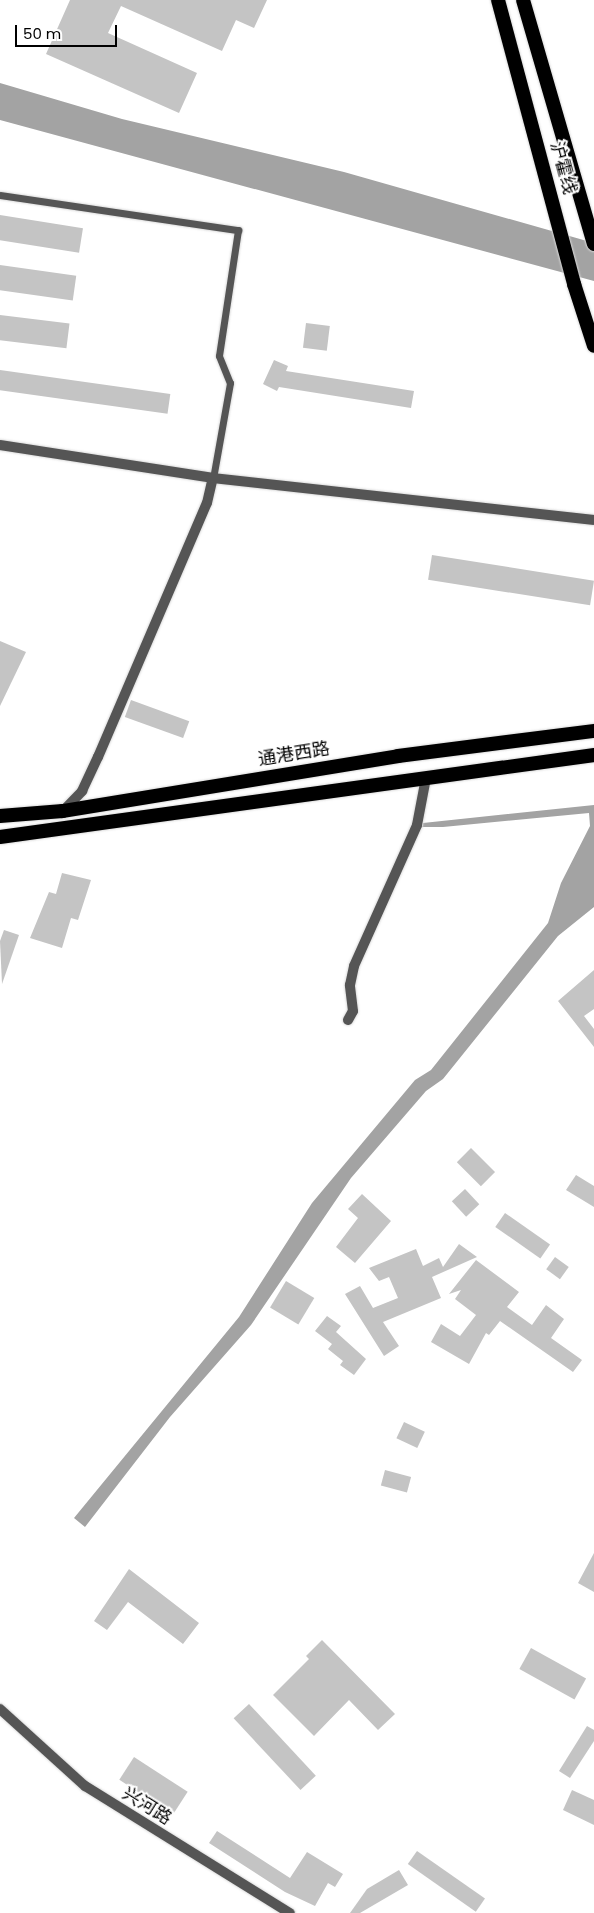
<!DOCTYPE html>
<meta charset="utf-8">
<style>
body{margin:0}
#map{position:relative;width:594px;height:1913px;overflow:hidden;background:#fff;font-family:Poppins,"Noto Sans SC",sans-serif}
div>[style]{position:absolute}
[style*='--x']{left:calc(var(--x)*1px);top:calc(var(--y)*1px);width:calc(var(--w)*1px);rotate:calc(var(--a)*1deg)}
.water>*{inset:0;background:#a3a3a3}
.building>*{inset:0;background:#c4c4c4;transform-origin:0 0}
.roads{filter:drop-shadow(0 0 1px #dbdbdb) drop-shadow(0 0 1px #dbdbdb)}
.service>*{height:7px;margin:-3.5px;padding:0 3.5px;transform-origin:3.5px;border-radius:3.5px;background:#555}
.minor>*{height:10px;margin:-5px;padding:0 5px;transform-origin:5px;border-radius:5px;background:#555}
.tertiary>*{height:10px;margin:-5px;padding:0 5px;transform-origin:5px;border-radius:5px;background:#555}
.trunk>*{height:14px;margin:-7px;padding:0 7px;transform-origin:7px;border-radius:7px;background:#000}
span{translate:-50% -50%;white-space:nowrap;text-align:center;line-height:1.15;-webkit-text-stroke:4px #fff;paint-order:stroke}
.street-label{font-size:18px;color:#000}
.scale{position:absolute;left:15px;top:25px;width:102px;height:22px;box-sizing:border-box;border:2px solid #000;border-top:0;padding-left:6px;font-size:15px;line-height:18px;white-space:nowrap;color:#000;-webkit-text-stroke:4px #fff;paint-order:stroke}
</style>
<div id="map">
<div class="water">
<i style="clip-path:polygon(0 83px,122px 119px,344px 172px,594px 243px,594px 281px,0 120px)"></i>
<i style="clip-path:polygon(594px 805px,594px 907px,558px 936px,443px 1079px,426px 1091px,351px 1178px,251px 1325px,170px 1417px,85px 1527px,74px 1518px,239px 1317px,312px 1203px,415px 1080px,431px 1070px,548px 923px,561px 883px,590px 826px,589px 813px,443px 827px,422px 827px,423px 823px)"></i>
</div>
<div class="building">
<i style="clip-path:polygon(70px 0,267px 0,254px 28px,236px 20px,222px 51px,121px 6px,108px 33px,197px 73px,179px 113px,46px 54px)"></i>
<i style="left:0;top:215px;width:84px;height:25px;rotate:9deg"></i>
<i style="left:0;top:265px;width:77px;height:25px;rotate:8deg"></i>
<i style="left:0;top:315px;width:70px;height:25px;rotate:7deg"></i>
<i style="left:306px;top:323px;width:24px;height:25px;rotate:7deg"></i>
<i style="clip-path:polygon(274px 360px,288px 366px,286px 371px,414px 391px,411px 408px,279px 387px,277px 391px,263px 384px)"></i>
<i style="left:0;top:370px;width:172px;height:20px;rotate:8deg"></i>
<i style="left:432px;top:555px;width:164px;height:25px;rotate:9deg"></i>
<i style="clip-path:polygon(0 641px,26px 652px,0 706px)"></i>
<i style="left:131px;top:700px;width:62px;height:18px;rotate:20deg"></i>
<i style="clip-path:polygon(62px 873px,91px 880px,78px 920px,71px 918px,62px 948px,30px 938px,49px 892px,56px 894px)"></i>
<i style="clip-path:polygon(4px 930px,19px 935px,2px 984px,0 941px)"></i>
<i style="clip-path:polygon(594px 970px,594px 1009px,584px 1016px,594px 1029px,594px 1047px,558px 1001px)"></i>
<i style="left:471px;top:1148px;width:34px;height:20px;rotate:45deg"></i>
<i style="clip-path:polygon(576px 1175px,594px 1186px,594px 1207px,566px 1190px)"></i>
<i style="left:465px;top:1189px;width:21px;height:18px;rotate:47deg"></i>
<i style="clip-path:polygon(362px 1194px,391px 1221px,355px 1263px,336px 1247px,358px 1218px,348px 1209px)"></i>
<i style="left:505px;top:1213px;width:55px;height:17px;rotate:35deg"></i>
<i style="clip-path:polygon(459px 1244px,477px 1257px,432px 1277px,441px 1298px,383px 1322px,399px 1346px,384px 1356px,345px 1294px,360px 1286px,373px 1308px,398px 1298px,389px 1277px,379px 1281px,369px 1268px,416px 1249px,423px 1266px,439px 1258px,443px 1267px)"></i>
<i style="left:555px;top:1257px;width:17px;height:15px;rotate:36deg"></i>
<i style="clip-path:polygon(476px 1260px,519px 1292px,507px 1307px,532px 1325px,546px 1305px,564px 1319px,551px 1338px,582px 1360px,573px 1372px,500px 1321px,489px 1335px,486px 1333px,469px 1364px,431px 1342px,441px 1324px,460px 1336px,476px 1315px,455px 1299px,461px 1290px,449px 1294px)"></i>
<i style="left:286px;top:1281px;width:33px;height:31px;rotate:31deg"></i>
<i style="clip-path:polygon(327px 1316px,341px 1326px,336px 1332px,366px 1359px,354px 1375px,340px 1365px,343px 1361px,328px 1349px,332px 1344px,315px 1331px)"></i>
<i style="left:404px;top:1422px;width:23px;height:18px;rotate:25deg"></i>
<i style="left:385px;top:1470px;width:27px;height:16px;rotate:15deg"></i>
<i style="clip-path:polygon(594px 1553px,594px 1592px,578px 1583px)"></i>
<i style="clip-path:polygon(129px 1569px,199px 1623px,183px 1644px,128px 1602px,107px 1630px,94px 1621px)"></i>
<i style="clip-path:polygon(322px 1640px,395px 1714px,378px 1730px,349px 1700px,314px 1736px,273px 1695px,309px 1659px,306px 1656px)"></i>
<i style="left:531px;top:1648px;width:63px;height:24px;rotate:29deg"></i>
<i style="left:249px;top:1704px;width:98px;height:21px;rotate:47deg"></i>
<i style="clip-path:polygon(587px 1726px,594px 1730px,594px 1741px,570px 1778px,559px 1771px)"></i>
<i style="left:134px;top:1757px;width:64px;height:27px;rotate:33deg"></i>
<i style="clip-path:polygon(572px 1790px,594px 1800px,594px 1825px,563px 1810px)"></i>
<i style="clip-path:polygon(217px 1831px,290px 1878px,307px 1852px,343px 1874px,335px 1887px,328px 1883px,315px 1906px,285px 1892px,209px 1843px)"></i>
<i style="left:417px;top:1851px;width:83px;height:16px;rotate:35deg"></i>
<i style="clip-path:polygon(399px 1870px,408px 1885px,360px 1913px,350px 1913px,367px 1889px)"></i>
</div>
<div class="roads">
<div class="service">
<i style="--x:0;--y:195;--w:241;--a:8.4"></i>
<i style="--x:238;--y:230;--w:127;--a:98.6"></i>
<i style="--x:219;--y:356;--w:29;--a:68"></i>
<i style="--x:230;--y:383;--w:97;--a:100.1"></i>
</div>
<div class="minor">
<i style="--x:63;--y:811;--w:28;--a:-46"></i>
<i style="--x:82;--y:791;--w:38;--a:-65"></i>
<i style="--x:98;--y:757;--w:276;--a:-66.8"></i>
<i style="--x:207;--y:503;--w:26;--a:-77"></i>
<i style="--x:348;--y:1020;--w:10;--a:-61"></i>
<i style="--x:353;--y:1011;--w:26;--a:-97"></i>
<i style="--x:350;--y:985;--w:19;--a:-78"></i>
<i style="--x:354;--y:966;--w:154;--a:-65.9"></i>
<i style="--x:417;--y:825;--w:48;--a:-79.2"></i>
</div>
<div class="tertiary">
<i style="--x:0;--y:445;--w:216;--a:8.8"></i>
<i style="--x:213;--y:478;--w:383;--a:6.3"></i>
<i style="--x:0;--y:1709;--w:115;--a:42.2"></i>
<i style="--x:85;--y:1786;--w:241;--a:31.8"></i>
</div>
<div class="trunk">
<i style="--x:498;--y:0;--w:294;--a:75"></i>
<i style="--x:574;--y:284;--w:65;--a:72.1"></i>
<i style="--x:523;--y:0;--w:254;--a:73.8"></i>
<i style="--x:0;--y:816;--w:63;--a:-4.5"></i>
<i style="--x:63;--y:811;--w:339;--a:-9.3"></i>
<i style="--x:398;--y:756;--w:198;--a:-7.3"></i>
<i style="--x:0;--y:837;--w:600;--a:-7.86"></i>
</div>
</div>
<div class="street-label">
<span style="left:563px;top:168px;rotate:75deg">沪霍线</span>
<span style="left:294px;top:754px;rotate:-9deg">通港西路</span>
<span style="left:147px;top:1806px;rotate:32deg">兴河路</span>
</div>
<div class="scale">50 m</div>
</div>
